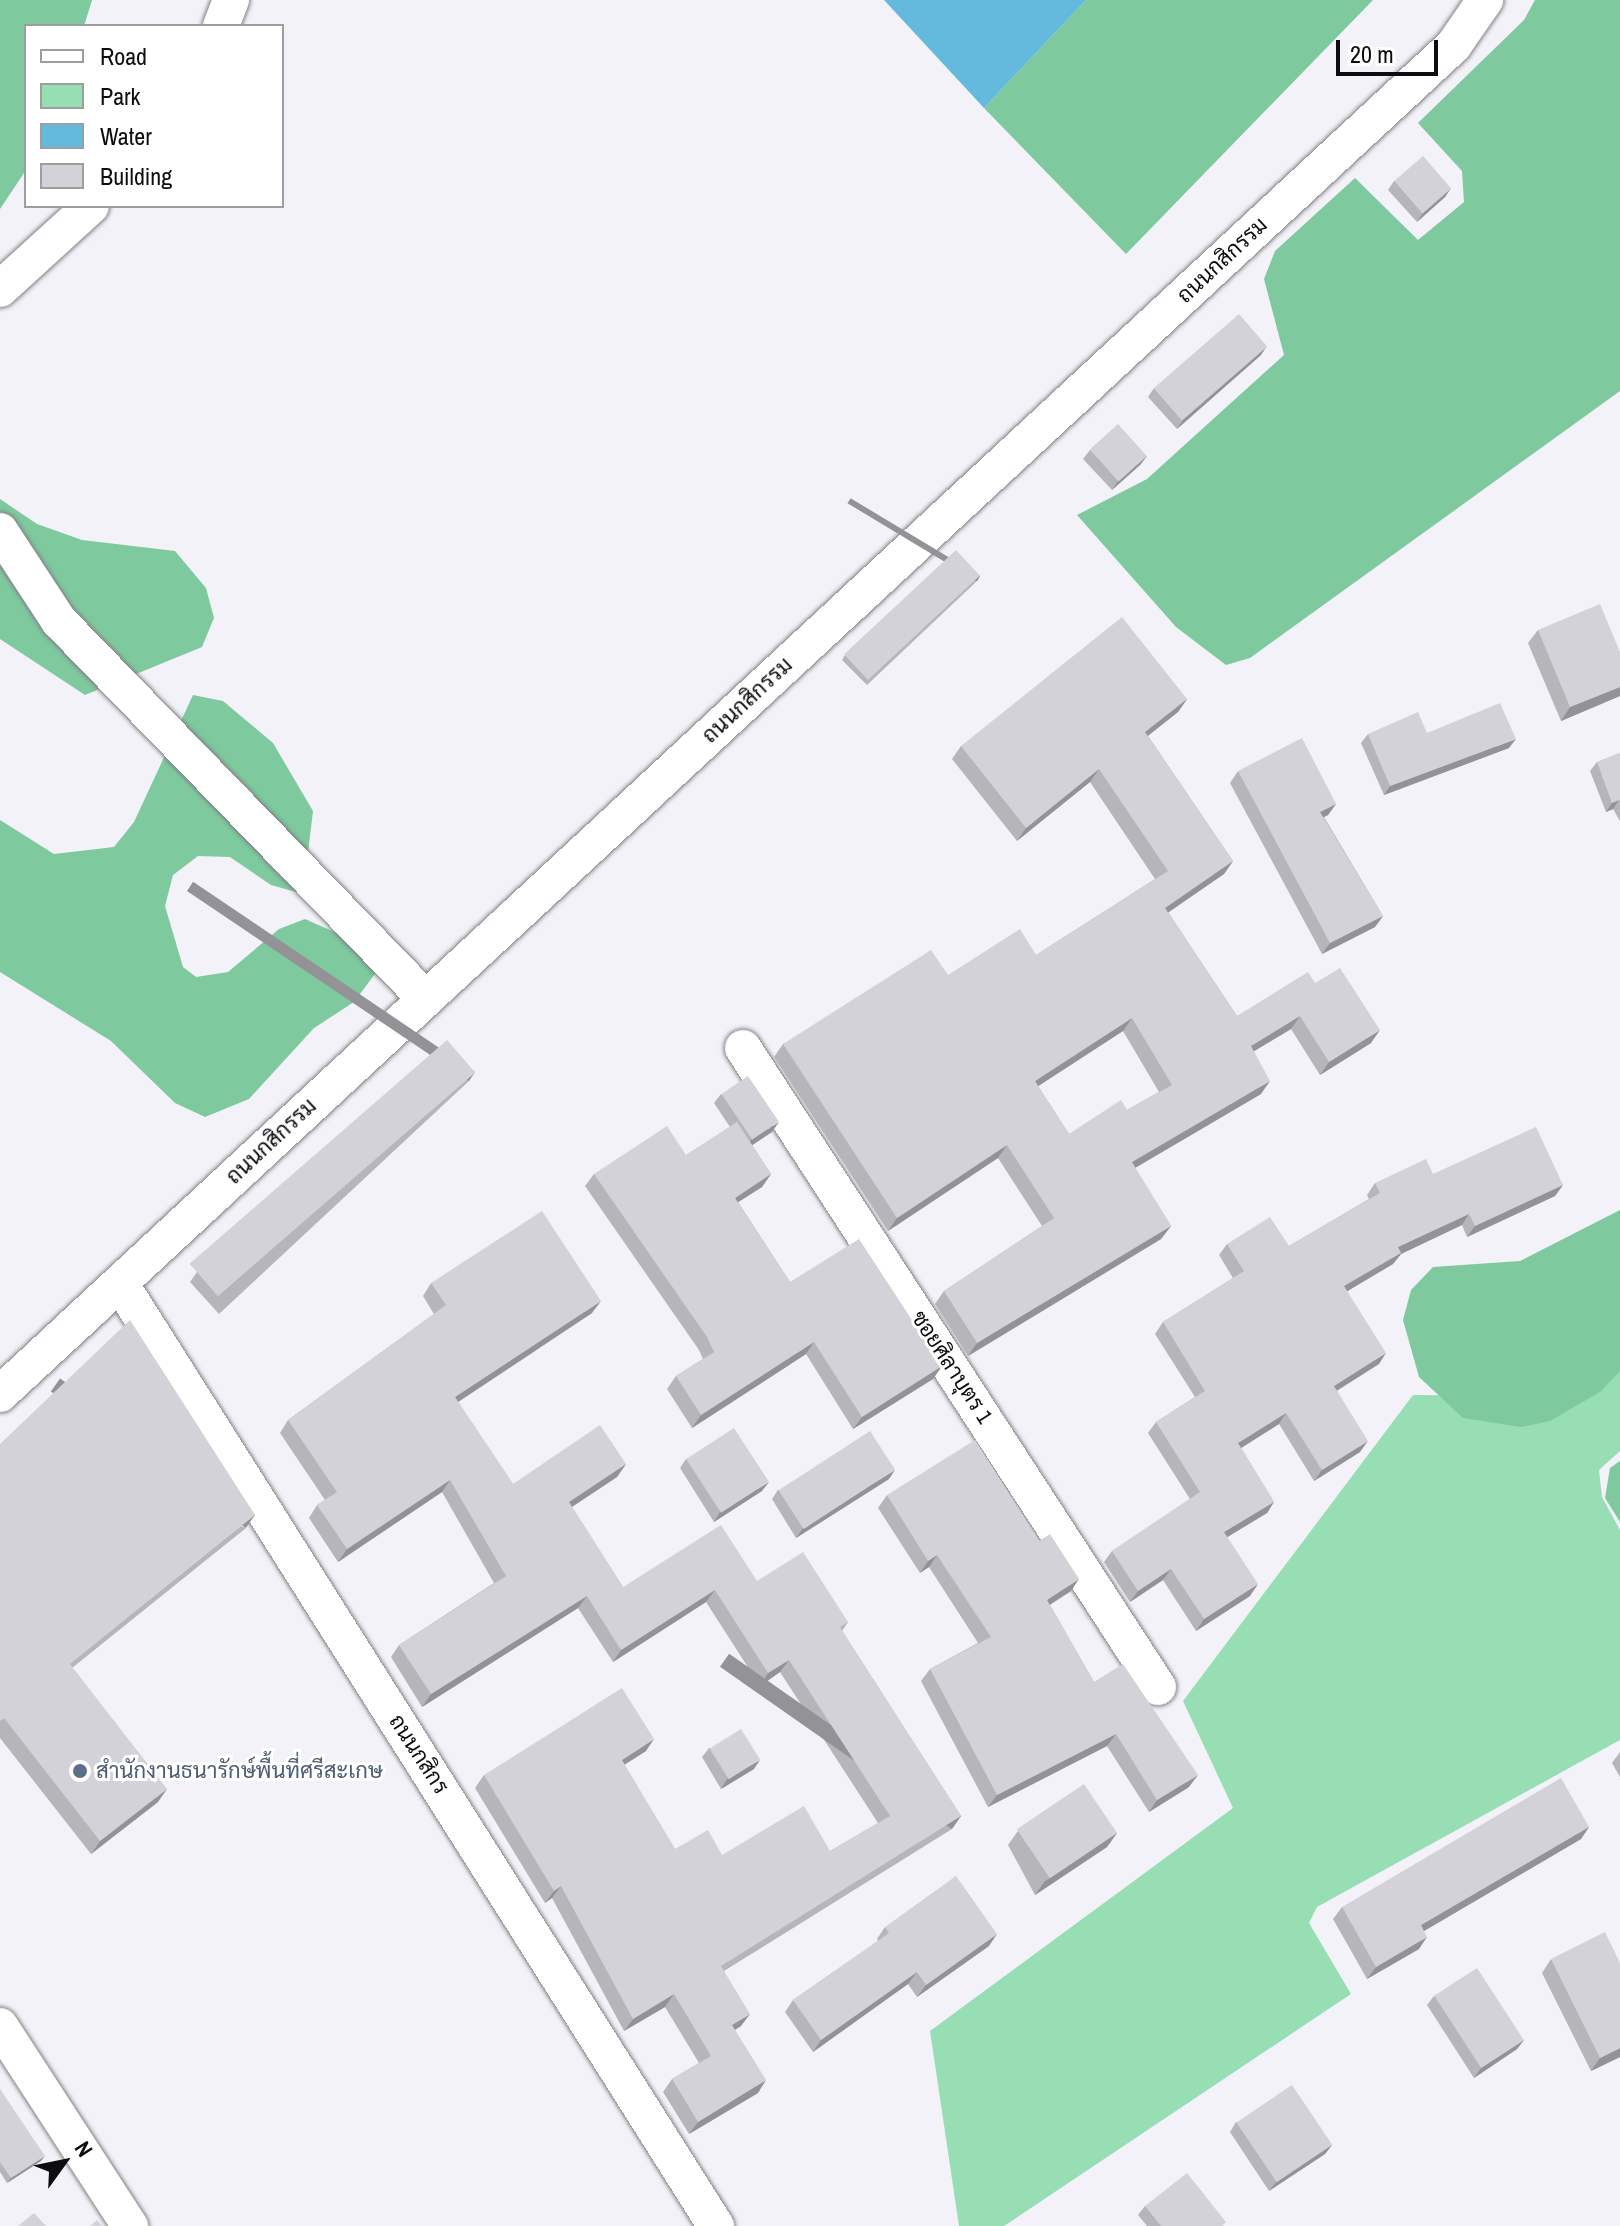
<!DOCTYPE html>
<meta charset="utf-8">
<style>
body{margin:0}
#map{position:relative;width:1620px;height:2226px;overflow:hidden;background:#f2f2f8;font-family:"Archivo Narrow",Sarabun,sans-serif}
div>[style]{position:absolute}
[style*='--x']{left:calc(var(--x)*1px);top:calc(var(--y)*1px);width:calc(var(--w)*1px);rotate:calc(var(--a)*1deg)}
.green>*{inset:0;background:#98deb5}
.forest>*{inset:0;background:#7ec99e}
.water>*{inset:0;background:#63badc}
.roads{filter:drop-shadow(0 0 2px #808086) drop-shadow(0 0 2px #808086)}
.street>*{height:36px;margin:-18px;padding:0 18px;transform-origin:18px;border-radius:18px;background:#fff}
.wall>*{inset:0;background:#b5b5ba}
.shaded-wall>*{inset:0;background:#939397;transform-origin:0 0}
.building>*{inset:0;background:#d2d2d8;transform-origin:0 0}
.dots>*{width:22px;height:22px;translate:-50% -50%;box-sizing:border-box;border:4px solid #fff;border-radius:50%}
span{translate:-50% -50%;white-space:nowrap;text-align:center;line-height:1.15;-webkit-text-stroke:6px #fff;paint-order:stroke}
.street-label{font-size:22px;color:#0d0d0f}
.service-label{font-size:22px;color:#4e5e75}
.left{translate:0 -50%;text-align:left}
.legend{position:absolute;left:24px;top:24px;width:260px;height:184px;box-sizing:border-box;background:#fff;border:2px solid #9e9e9f;margin:0;padding:10px 14px;list-style:none;font-size:24px;color:#0d0d0f}
.legend li{display:flex;align-items:center;gap:16px;height:40px}
.legend b{width:40px;border:2px solid #9e9e9f}
.north{position:absolute;left:24px;top:2122px;width:80px;height:80px;-webkit-text-stroke:6px #fff;paint-order:stroke;rotate:57deg;font-size:22px;font-weight:700;line-height:32px;text-align:center;color:#0d0d0f}
.north::after{content:'';display:block;margin:auto;width:28px;height:36px;background:#0d0d0f;clip-path:polygon(50% 0,100% 100%,50% 72%,0 100%)}
.scale{position:absolute;left:1336px;top:40px;width:102px;height:36px;box-sizing:border-box;border:4px solid #0d0d0f;border-top:0;padding-left:10px;font-size:24px;line-height:28px;white-space:nowrap;color:#0d0d0f;-webkit-text-stroke:6px #fff;paint-order:stroke}
</style>
<div id="map">
<div class="green">
<i style="clip-path:polygon(1620px 1337px,1620px 1451px,1599px 1470px,1602px 1497px,1620px 1530px,1620px 1740px,1317px 1907px,1309px 1923px,1351px 1994px,1004px 2226px,959px 2226px,930px 2031px,1233px 1808px,1183px 1701px,1413px 1395px,1556px 1396px)"></i>
</div>
<div class="forest">
<i style="clip-path:polygon(0 0,92px 0,84px 26px,26px 26px,26px 170px,0 209px)"></i>
<i style="clip-path:polygon(1086px 0,1373px 0,1126px 254px,984px 108px)"></i>
<i style="clip-path:polygon(1535px 0,1620px 0,1620px 391px,1250px 658px,1226px 665px,1176px 627px,1077px 515px,1147px 479px,1284px 355px,1264px 279px,1275px 251px,1355px 178px,1418px 240px,1464px 202px,1462px 171px,1418px 123px,1524px 20px)"></i>
<i style="clip-path:polygon(0 499px,37px 524px,82px 540px,175px 551px,206px 588px,214px 618px,202px 647px,85px 695px,0 639px)"></i>
<i style="clip-path:polygon(193px 695px,223px 701px,273px 743px,313px 811px,303px 894px,271px 885px,230px 857px,198px 856px,173px 875px,165px 906px,183px 967px,196px 977px,228px 972px,279px 929px,305px 919px,359px 943px,380px 967px,354px 1002px,314px 1028px,249px 1099px,205px 1117px,175px 1103px,111px 1041px,0 972px,0 820px,54px 854px,114px 847px,134px 822px)"></i>
<i style="clip-path:polygon(1620px 1210px,1620px 1371px,1600px 1392px,1550px 1421px,1521px 1427px,1463px 1418px,1419px 1377px,1403px 1320px,1411px 1290px,1433px 1267px,1520px 1261px)"></i>
<i style="clip-path:polygon(1620px 1461px,1620px 1522px,1605px 1498px,1610px 1468px)"></i>
</div>
<div class="water">
<i style="clip-path:polygon(884px 0,1086px 0,984px 108px)"></i>
</div>
<div class="roads">
<div class="street">
<i style="--x:221;--y:26;--w:28;--a:-69"></i>
<i style="--x:0;--y:289;--w:123;--a:-42.4"></i>
<i style="--x:0;--y:531;--w:108;--a:56.8"></i>
<i style="--x:59;--y:621;--w:524;--a:45.85"></i>
<i style="--x:743;--y:1048;--w:762;--a:57"></i>
<i style="--x:120;--y:1283;--w:1116;--a:57.71"></i>
<i style="--x:0;--y:1394;--w:1983;--a:-42.85"></i>
<i style="--x:1454;--y:45;--w:55;--a:-55.4"></i>
<i style="--x:0;--y:2026;--w:239;--a:57"></i>
</div>
</div>
<div class="wall">
<i style="clip-path:polygon(1394px 181px,1451px 188px,1445px 197px,1417px 222px,1388px 190px)"></i>
<i style="clip-path:polygon(1261px 355px,1177px 429px,1148px 397px,1154px 388px)"></i>
<i style="clip-path:polygon(1090px 450px,1147px 456px,1140px 465px,1112px 490px,1083px 459px)"></i>
<i style="clip-path:polygon(980px 576px,977px 581px,867px 685px,842px 660px,845px 655px)"></i>
<i style="clip-path:polygon(1538px 630px,1620px 652px,1620px 696px,1561px 721px,1528px 643px)"></i>
<i style="clip-path:polygon(evenodd,1187px 699px,1178px 712px,1148px 736px,1233px 861px,1224px 874px,1168px 912px,1237px 1016px,1315px 983px,1371px 1043px,1320px 1075px,1291px 1029px,1254px 1051px,1261px 1094px,1135px 1168px,1171px 1226px,1161px 1239px,968px 1356px,935px 1304px,944px 1291px,1042px 1226px,998px 1158px,888px 1231px,774px 1057px,783px 1044px,948px 975px,1036px 955px,1155px 879px,1090px 782px,1017px 841px,952px 759px,961px 746px,1187px 699px,1123px 1031px,1159px 1092px,1127px 1110px,1069px 1134px,1038px 1086px,1123px 1031px)"></i>
<i style="clip-path:polygon(1368px 734px,1509px 748px,1384px 795px,1361px 743px)"></i>
<i style="clip-path:polygon(1620px 753px,1620px 821px,1613px 809px,1606px 812px,1590px 771px,1597px 762px)"></i>
<i style="clip-path:polygon(1238px 771px,1336px 804px,1328px 815px,1324px 817px,1383px 916px,1375px 927px,1322px 954px,1230px 783px)"></i>
<i style="clip-path:polygon(475px 1072px,469px 1081px,219px 1314px,190px 1282px,197px 1272px)"></i>
<i style="clip-path:polygon(721px 1094px,772px 1132px,752px 1145px,771px 1174px,762px 1187px,738px 1202px,790px 1282px,942px 1366px,933px 1379px,853px 1429px,806px 1354px,692px 1428px,667px 1389px,676px 1376px,703px 1359px,699px 1350px,585px 1186px,594px 1174px,686px 1155px,730px 1127px,714px 1103px)"></i>
<i style="clip-path:polygon(1433px 1174px,1563px 1185px,1555px 1196px,1467px 1237px,1462px 1225px,1401px 1254px,1393px 1264px,1347px 1291px,1379px 1364px,1337px 1391px,1360px 1452px,1314px 1481px,1279px 1424px,1241px 1448px,1274px 1502px,1267px 1513px,1227px 1537px,1250px 1596px,1196px 1631px,1163px 1580px,1130px 1602px,1104px 1562px,1112px 1551px,1190px 1499px,1148px 1433px,1156px 1422px,1195px 1397px,1155px 1334px,1163px 1322px,1233px 1278px,1219px 1255px,1227px 1244px,1289px 1246px,1369px 1199px,1367px 1195px,1375px 1183px)"></i>
<i style="clip-path:polygon(431px 1283px,592px 1313px,458px 1402px,513px 1484px,626px 1464px,617px 1477px,572px 1507px,623px 1587px,757px 1581px,848px 1622px,842px 1631px,961px 1816px,952px 1829px,724px 1971px,741px 2026px,735px 2030px,758px 2093px,689px 2134px,663px 2092px,672px 2079px,699px 2063px,665px 2007px,624px 2031px,552px 1898px,545px 1903px,475px 1788px,484px 1775px,646px 1751px,624px 1765px,675px 1849px,722px 1855px,830px 1851px,878px 1823px,780px 1672px,760px 1686px,706px 1602px,613px 1662px,578px 1608px,422px 1707px,391px 1657px,399px 1645px,494px 1583px,442px 1492px,338px 1562px,309px 1518px,317px 1505px,325px 1500px,280px 1433px,288px 1420px,434px 1314px,423px 1296px)"></i>
<i style="clip-path:polygon(0 1444px,246px 1528px,72px 1668px,158px 1802px,91px 1854px,0 1738px)"></i>
<i style="clip-path:polygon(686px 1459px,762px 1491px,714px 1522px,680px 1468px)"></i>
<i style="clip-path:polygon(889px 1479px,796px 1538px,772px 1499px,778px 1490px)"></i>
<i style="clip-path:polygon(887px 1495px,1071px 1591px,1050px 1605px,1094px 1682px,1189px 1787px,1149px 1812px,1107px 1746px,988px 1807px,921px 1681px,930px 1669px,978px 1643px,929px 1567px,920px 1573px,878px 1508px)"></i>
<i style="clip-path:polygon(709px 1748px,754px 1769px,721px 1789px,702px 1757px)"></i>
<i style="clip-path:polygon(1620px 1752px,1620px 1777px,1612px 1763px)"></i>
<i style="clip-path:polygon(1589px 1827px,1581px 1839px,1424px 1931px,1419px 1949px,1367px 1979px,1333px 1919px,1342px 1907px)"></i>
<i style="clip-path:polygon(1018px 1831px,1117px 1833px,1107px 1847px,1035px 1895px,1008px 1845px)"></i>
<i style="clip-path:polygon(885px 1927px,989px 1946px,917px 1997px,908px 1984px,813px 2052px,785px 2012px,793px 2000px,878px 1941px,877px 1939px)"></i>
<i style="clip-path:polygon(1551px 1959px,1620px 2057px,1591px 2071px,1542px 1973px)"></i>
<i style="clip-path:polygon(1434px 1996px,1524px 2040px,1517px 2049px,1474px 2078px,1427px 2005px)"></i>
<i style="clip-path:polygon(0 2089px,41px 2161px,7px 2183px,0 2172px)"></i>
<i style="clip-path:polygon(1236px 2122px,1332px 2145px,1325px 2154px,1269px 2191px,1230px 2132px)"></i>
<i style="clip-path:polygon(1145px 2206px,1224px 2226px,1147px 2226px,1138px 2215px)"></i>
</div>
<div class="shaded-wall">
<i style="clip-path:polygon(1451px 188px,1445px 197px,1417px 222px,1423px 213px)"></i>
<i style="clip-path:polygon(1267px 346px,1261px 355px,1177px 429px,1183px 420px)"></i>
<i style="clip-path:polygon(1147px 456px,1140px 465px,1112px 490px,1118px 481px)"></i>
<i style="left:980px;top:576px;width:6px;height:151px;rotate:121deg"></i>
<i style="clip-path:polygon(1620px 687px,1620px 696px,1561px 721px,1570px 707px)"></i>
<i style="clip-path:polygon(1187px 699px,1178px 712px,1136px 745px,1145px 732px)"></i>
<i style="clip-path:polygon(1516px 739px,1509px 748px,1384px 795px,1390px 786px)"></i>
<i style="clip-path:polygon(1099px 769px,1090px 782px,1017px 841px,1026px 828px)"></i>
<i style="clip-path:polygon(1619px 800px,1613px 809px,1606px 812px,1612px 803px)"></i>
<i style="clip-path:polygon(1336px 804px,1328px 815px,1312px 823px,1320px 812px)"></i>
<i style="clip-path:polygon(1233px 861px,1224px 874px,1156px 921px,1165px 908px)"></i>
<i style="clip-path:polygon(1383px 916px,1375px 927px,1322px 954px,1330px 943px)"></i>
<i style="clip-path:polygon(1300px 1016px,1291px 1029px,1241px 1059px,1251px 1046px)"></i>
<i style="clip-path:polygon(1132px 1018px,1123px 1031px,1026px 1094px,1035px 1081px)"></i>
<i style="clip-path:polygon(1380px 1030px,1371px 1043px,1320px 1075px,1329px 1062px)"></i>
<i style="left:475px;top:1072px;width:11px;height:340px;rotate:124deg"></i>
<i style="clip-path:polygon(1270px 1081px,1261px 1094px,1123px 1175px,1132px 1162px)"></i>
<i style="clip-path:polygon(779px 1122px,772px 1132px,745px 1150px,751px 1140px)"></i>
<i style="clip-path:polygon(1007px 1145px,998px 1158px,888px 1231px,897px 1218px)"></i>
<i style="clip-path:polygon(771px 1174px,762px 1187px,726px 1210px,735px 1198px)"></i>
<i style="clip-path:polygon(1563px 1185px,1555px 1196px,1467px 1237px,1475px 1226px)"></i>
<i style="clip-path:polygon(1469px 1214px,1462px 1225px,1401px 1254px,1393px 1264px,1336px 1298px,1344px 1286px,1398px 1247px)"></i>
<i style="clip-path:polygon(1171px 1226px,1161px 1239px,968px 1356px,977px 1343px)"></i>
<i style="clip-path:polygon(601px 1301px,592px 1313px,446px 1410px,455px 1397px)"></i>
<i style="clip-path:polygon(814px 1342px,806px 1354px,692px 1428px,701px 1415px)"></i>
<i style="clip-path:polygon(1386px 1353px,1379px 1364px,1326px 1397px,1334px 1386px)"></i>
<i style="clip-path:polygon(942px 1366px,933px 1379px,853px 1429px,862px 1417px)"></i>
<i style="clip-path:polygon(1286px 1413px,1279px 1424px,1230px 1455px,1238px 1443px)"></i>
<i style="clip-path:polygon(1368px 1441px,1360px 1452px,1314px 1481px,1322px 1470px)"></i>
<i style="clip-path:polygon(626px 1464px,617px 1477px,561px 1514px,569px 1502px)"></i>
<i style="clip-path:polygon(895px 1470px,889px 1479px,796px 1538px,803px 1528px)"></i>
<i style="clip-path:polygon(450px 1480px,442px 1492px,338px 1562px,347px 1549px)"></i>
<i style="clip-path:polygon(769px 1482px,762px 1491px,714px 1522px,720px 1512px)"></i>
<i style="clip-path:polygon(1274px 1502px,1267px 1513px,1216px 1544px,1224px 1532px)"></i>
<i style="left:255px;top:1515px;width:16px;height:238px;rotate:125deg"></i>
<i style="clip-path:polygon(937px 1555px,929px 1567px,920px 1573px,928px 1561px)"></i>
<i style="clip-path:polygon(1171px 1569px,1163px 1580px,1130px 1602px,1138px 1591px)"></i>
<i style="clip-path:polygon(1079px 1579px,1071px 1591px,1038px 1612px,1047px 1600px)"></i>
<i style="clip-path:polygon(1258px 1584px,1250px 1596px,1196px 1631px,1204px 1619px)"></i>
<i style="clip-path:polygon(715px 1590px,706px 1602px,613px 1662px,621px 1650px)"></i>
<i style="clip-path:polygon(587px 1596px,578px 1608px,422px 1707px,431px 1694px)"></i>
<i style="clip-path:polygon(789px 1660px,780px 1672px,760px 1686px,768px 1673px)"></i>
<i style="clip-path:polygon(1116px 1734px,1107px 1746px,988px 1807px,997px 1795px)"></i>
<i style="clip-path:polygon(654px 1739px,646px 1751px,613px 1772px,622px 1760px)"></i>
<i style="clip-path:polygon(760px 1760px,754px 1769px,721px 1789px,727px 1779px)"></i>
<i style="clip-path:polygon(1198px 1775px,1189px 1787px,1149px 1812px,1157px 1800px)"></i>
<i style="clip-path:polygon(167px 1789px,158px 1802px,91px 1854px,100px 1841px)"></i>
<i style="left:961px;top:1816px;width:16px;height:283px;rotate:125deg"></i>
<i style="clip-path:polygon(1589px 1827px,1581px 1839px,1412px 1938px,1421px 1925px)"></i>
<i style="clip-path:polygon(1117px 1833px,1107px 1847px,1035px 1895px,1044px 1882px)"></i>
<i style="clip-path:polygon(561px 1886px,552px 1898px,545px 1903px,554px 1891px)"></i>
<i style="clip-path:polygon(997px 1934px,989px 1946px,917px 1997px,926px 1985px)"></i>
<i style="clip-path:polygon(1427px 1937px,1419px 1949px,1367px 1979px,1376px 1967px)"></i>
<i style="clip-path:polygon(917px 1972px,908px 1984px,813px 2052px,821px 2040px)"></i>
<i style="clip-path:polygon(674px 1994px,665px 2007px,624px 2031px,633px 2019px)"></i>
<i style="clip-path:polygon(750px 2014px,741px 2026px,723px 2037px,732px 2025px)"></i>
<i style="clip-path:polygon(1524px 2040px,1517px 2049px,1474px 2078px,1481px 2068px)"></i>
<i style="clip-path:polygon(1620px 2048px,1620px 2057px,1591px 2071px,1600px 2058px)"></i>
<i style="clip-path:polygon(766px 2080px,758px 2093px,689px 2134px,698px 2122px)"></i>
<i style="clip-path:polygon(1332px 2145px,1325px 2154px,1269px 2191px,1276px 2182px)"></i>
<i style="clip-path:polygon(45px 2156px,41px 2161px,7px 2183px,11px 2178px)"></i>
</div>
<div class="building">
<i style="left:1423px;top:156px;width:43px;height:38px;rotate:49deg"></i>
<i style="left:1239px;top:314px;width:43px;height:113px;rotate:49deg"></i>
<i style="left:1118px;top:424px;width:43px;height:38px;rotate:48deg"></i>
<i style="left:956px;top:550px;width:35px;height:153px;rotate:47deg"></i>
<i style="clip-path:polygon(1600px 604px,1620px 652px,1620px 687px,1570px 707px,1538px 630px)"></i>
<i style="clip-path:polygon(evenodd,1122px 617px,1187px 699px,1145px 732px,1233px 861px,1165px 908px,1237px 1016px,1308px 972px,1315px 983px,1340px 968px,1380px 1030px,1329px 1062px,1300px 1016px,1251px 1046px,1270px 1081px,1132px 1162px,1171px 1226px,977px 1343px,944px 1291px,1054px 1218px,1007px 1145px,897px 1218px,783px 1044px,931px 950px,948px 975px,1020px 929px,1036px 955px,1168px 871px,1099px 769px,1026px 828px,961px 746px,1122px 617px,1132px 1018px,1172px 1085px,1127px 1110px,1121px 1100px,1069px 1134px,1035px 1081px,1132px 1018px)"></i>
<i style="clip-path:polygon(1500px 703px,1516px 739px,1390px 786px,1368px 734px,1418px 712px,1427px 733px)"></i>
<i style="clip-path:polygon(1302px 738px,1336px 804px,1320px 812px,1383px 916px,1330px 943px,1238px 771px)"></i>
<i style="clip-path:polygon(1620px 753px,1620px 801px,1619px 800px,1612px 803px,1597px 762px)"></i>
<i style="left:447px;top:1040px;width:43px;height:341px;rotate:49deg"></i>
<i style="left:748px;top:1076px;width:55px;height:32px;rotate:56deg"></i>
<i style="clip-path:polygon(737px 1122px,771px 1174px,735px 1198px,790px 1282px,859px 1239px,942px 1366px,862px 1417px,814px 1342px,701px 1415px,676px 1376px,714px 1352px,707px 1337px,594px 1174px,667px 1126px,686px 1155px)"></i>
<i style="clip-path:polygon(1536px 1127px,1563px 1185px,1475px 1226px,1469px 1214px,1398px 1247px,1401px 1253px,1344px 1286px,1386px 1353px,1334px 1386px,1368px 1441px,1322px 1470px,1286px 1413px,1238px 1443px,1274px 1502px,1224px 1532px,1258px 1584px,1204px 1619px,1171px 1569px,1138px 1591px,1112px 1551px,1200px 1492px,1156px 1422px,1205px 1391px,1163px 1322px,1244px 1271px,1227px 1244px,1270px 1217px,1289px 1246px,1380px 1193px,1375px 1183px,1426px 1159px,1433px 1174px)"></i>
<i style="clip-path:polygon(542px 1211px,601px 1301px,455px 1397px,513px 1484px,600px 1425px,626px 1464px,569px 1502px,623px 1587px,721px 1525px,757px 1581px,803px 1552px,848px 1622px,840px 1627px,961px 1816px,721px 1966px,750px 2014px,732px 2025px,766px 2080px,698px 2122px,672px 2079px,711px 2056px,674px 1994px,633px 2019px,561px 1886px,554px 1891px,484px 1775px,622px 1688px,654px 1739px,622px 1760px,675px 1849px,708px 1830px,722px 1855px,804px 1806px,830px 1851px,890px 1816px,789px 1660px,768px 1673px,715px 1590px,621px 1650px,587px 1596px,431px 1694px,399px 1645px,506px 1576px,450px 1480px,347px 1549px,317px 1505px,337px 1492px,288px 1420px,446px 1305px,431px 1283px)"></i>
<i style="clip-path:polygon(130px 1320px,255px 1515px,70px 1664px,167px 1789px,100px 1841px,4px 1718px,0 1721px,0 1444px)"></i>
<i style="left:734px;top:1428px;width:64px;height:57px;rotate:57deg"></i>
<i style="left:870px;top:1431px;width:46px;height:109px;rotate:57deg"></i>
<i style="clip-path:polygon(975px 1440px,1039px 1541px,1050px 1534px,1079px 1579px,1047px 1600px,1094px 1682px,1123px 1664px,1198px 1775px,1157px 1800px,1116px 1734px,997px 1795px,930px 1669px,991px 1637px,937px 1555px,928px 1561px,887px 1495px)"></i>
<i style="left:741px;top:1729px;width:36px;height:37px;rotate:58deg"></i>
<i style="clip-path:polygon(1561px 1778px,1589px 1827px,1421px 1925px,1427px 1937px,1376px 1967px,1342px 1907px)"></i>
<i style="left:1084px;top:1784px;width:59px;height:81px;rotate:56deg"></i>
<i style="clip-path:polygon(956px 1876px,997px 1934px,926px 1985px,917px 1972px,821px 2040px,793px 2000px,889px 1933px,885px 1927px)"></i>
<i style="clip-path:polygon(1605px 1932px,1620px 1963px,1620px 2048px,1600px 2058px,1551px 1959px)"></i>
<i style="left:1477px;top:1968px;width:86px;height:51px;rotate:57deg"></i>
<i style="left:1292px;top:2085px;width:72px;height:67px;rotate:56deg"></i>
<i style="clip-path:polygon(0 2089px,45px 2156px,11px 2178px,0 2162px)"></i>
<i style="clip-path:polygon(1187px 2173px,1226px 2222px,1222px 2226px,1161px 2226px,1145px 2206px)"></i>
<i style="clip-path:polygon(34px 2213px,46px 2226px,18px 2226px)"></i>
<i style="clip-path:polygon(97px 2220px,102px 2226px,90px 2226px)"></i>
</div>
<div class="dots">
<i style="left:80px;top:1771px;background:#5c6f8a"></i>
</div>
<div class="street-label">
<span style="left:1222px;top:260px;rotate:-43deg">ถนนกสิกรรม</span>
<span style="left:747px;top:700px;rotate:-43deg">ถนนกสิกรรม</span>
<span style="left:271px;top:1141px;rotate:-43deg">ถนนกสิกรรม</span>
<span style="left:952px;top:1367px;rotate:57deg">ซอยศิลาบุตร 1</span>
<span style="left:419px;top:1754px;rotate:57deg">ถนนกสิกร</span>
</div>
<div class="service-label">
<span class="left" style="left:96px;top:1771px">สำนักงานธนารักษ์พื้นที่ศรีสะเกษ</span>
</div>
<ul class="legend">
<li><b style="height:10px;background:#fff"></b>Road</li>
<li><b style="height:22px;background:#98deb5"></b>Park</li>
<li><b style="height:22px;background:#63badc"></b>Water</li>
<li><b style="height:22px;background:#d2d2d8"></b>Building</li>
</ul>
<div class="north">N</div>
<div class="scale">20 m</div>
</div>
